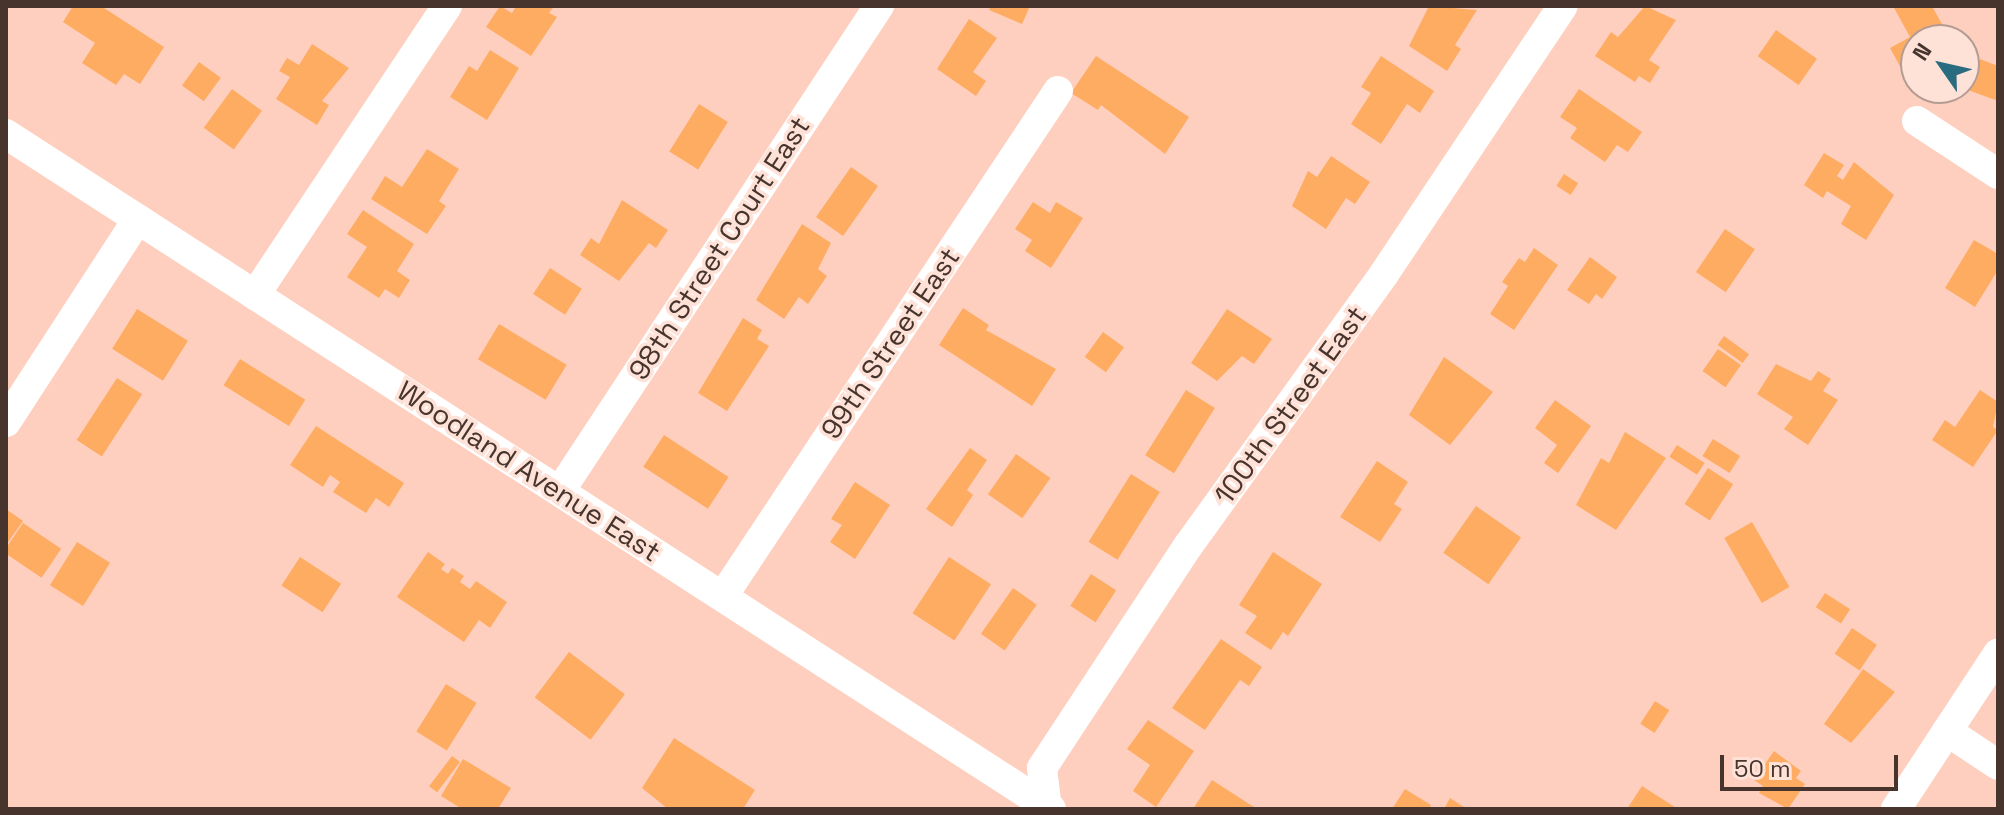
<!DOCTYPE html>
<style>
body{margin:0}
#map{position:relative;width:2004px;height:815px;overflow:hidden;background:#fecfbe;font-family:"Space Grotesk",sans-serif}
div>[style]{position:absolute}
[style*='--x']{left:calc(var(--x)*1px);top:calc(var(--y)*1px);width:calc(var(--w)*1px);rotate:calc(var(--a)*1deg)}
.building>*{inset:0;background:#ffac63;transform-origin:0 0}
.minor>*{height:30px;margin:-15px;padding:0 15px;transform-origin:15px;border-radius:15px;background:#fff}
span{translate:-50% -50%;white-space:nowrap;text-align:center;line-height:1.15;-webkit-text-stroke:7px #fee1d7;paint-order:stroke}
.street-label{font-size:28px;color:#46342d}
.frame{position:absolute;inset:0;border:8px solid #46342d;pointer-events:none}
.north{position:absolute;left:1900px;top:24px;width:80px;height:80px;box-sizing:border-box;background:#fee1d7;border:2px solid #b49c93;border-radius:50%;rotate:304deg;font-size:22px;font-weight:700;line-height:32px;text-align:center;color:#46342d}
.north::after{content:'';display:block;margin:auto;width:28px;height:36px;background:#2a6c7f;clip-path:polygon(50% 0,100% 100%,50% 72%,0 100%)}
.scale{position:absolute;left:1720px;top:755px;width:178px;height:36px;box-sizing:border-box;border:4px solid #46342d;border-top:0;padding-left:10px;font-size:24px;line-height:28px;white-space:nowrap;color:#46342d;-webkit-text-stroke:6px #fee1d7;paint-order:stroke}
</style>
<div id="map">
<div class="building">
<i style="clip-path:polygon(73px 6px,101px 6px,164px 47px,140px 84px,124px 74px,116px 85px,82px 63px,95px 43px,63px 22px)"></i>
<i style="clip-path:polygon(500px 6px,512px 13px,516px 6px,554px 6px,549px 13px,557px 17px,531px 56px,486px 27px)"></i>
<i style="clip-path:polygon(991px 6px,1030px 6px,1022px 24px,989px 10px)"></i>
<i style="clip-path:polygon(1429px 6px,1477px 10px,1455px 45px,1461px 49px,1447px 71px,1409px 46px)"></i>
<i style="clip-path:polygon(1645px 6px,1676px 20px,1649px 60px,1660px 67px,1650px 83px,1639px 76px,1635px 82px,1595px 56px,1611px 32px,1618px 37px)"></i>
<i style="clip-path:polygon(1893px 6px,1933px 8px,1951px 40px,1916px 40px,1916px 65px,1903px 72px,1890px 48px,1910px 37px)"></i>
<i style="clip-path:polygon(969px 19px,997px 38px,973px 72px,986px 81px,976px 96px,937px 69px)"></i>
<i style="left:1776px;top:30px;width:50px;height:32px;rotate:35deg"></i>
<i style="clip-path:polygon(312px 44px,349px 68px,322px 101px,329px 105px,317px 125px,276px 99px,290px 77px,279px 71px,287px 58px,299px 65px)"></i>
<i style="clip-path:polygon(490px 50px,519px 68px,487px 120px,450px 97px,469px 66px,477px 71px)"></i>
<i style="clip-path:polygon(1096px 56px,1189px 117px,1165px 154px,1101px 105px,1098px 110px,1071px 93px)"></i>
<i style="clip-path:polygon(1381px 56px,1434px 91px,1420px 113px,1407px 104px,1381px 144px,1351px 124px,1371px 93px,1361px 87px)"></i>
<i style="clip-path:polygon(1980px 59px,1998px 66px,1998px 101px,1968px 90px)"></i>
<i style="left:199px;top:62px;width:27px;height:29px;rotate:36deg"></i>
<i style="left:232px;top:89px;width:37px;height:48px;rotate:36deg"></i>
<i style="clip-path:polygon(1579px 89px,1642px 132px,1628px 152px,1617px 145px,1605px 162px,1570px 138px,1577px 128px,1560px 117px)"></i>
<i style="left:699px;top:104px;width:34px;height:56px;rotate:32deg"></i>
<i style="clip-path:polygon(427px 149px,459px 169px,439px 201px,446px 206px,427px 234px,371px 199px,385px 176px,402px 187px)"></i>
<i style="clip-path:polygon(1824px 153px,1844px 165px,1837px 176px,1843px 180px,1854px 162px,1894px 195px,1866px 240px,1841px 224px,1851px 206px,1827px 191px,1823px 198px,1804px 185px)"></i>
<i style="clip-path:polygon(1331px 156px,1370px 182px,1355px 204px,1346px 198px,1326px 229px,1292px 206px,1308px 171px,1317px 177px)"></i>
<i style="left:851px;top:167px;width:33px;height:61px;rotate:35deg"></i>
<i style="left:1564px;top:174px;width:17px;height:14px;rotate:33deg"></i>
<i style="clip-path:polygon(622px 200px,668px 230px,656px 248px,649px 243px,619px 281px,580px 255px,591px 238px,599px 244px)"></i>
<i style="clip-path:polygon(1033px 202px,1050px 213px,1056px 202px,1083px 218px,1051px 268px,1025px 251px,1032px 240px,1015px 229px)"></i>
<i style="clip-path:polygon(363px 210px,414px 244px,397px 271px,410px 280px,399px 298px,385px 289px,379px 298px,347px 277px,367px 247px,347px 234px)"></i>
<i style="clip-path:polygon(802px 224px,831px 243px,818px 269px,827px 276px,808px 304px,799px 297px,784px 319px,756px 300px)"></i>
<i style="left:1725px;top:229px;width:36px;height:52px;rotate:34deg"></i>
<i style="clip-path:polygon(1974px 240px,1998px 254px,1998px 270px,1975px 307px,1945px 288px)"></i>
<i style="clip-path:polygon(1534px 248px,1558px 265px,1514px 330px,1490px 314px,1508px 286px,1502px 282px,1519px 258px,1525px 262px)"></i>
<i style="clip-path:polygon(1590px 257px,1617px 277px,1602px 299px,1596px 294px,1589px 304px,1567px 290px)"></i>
<i style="left:550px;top:268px;width:38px;height:31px;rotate:33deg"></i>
<i style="clip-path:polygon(963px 308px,989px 325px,986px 330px,1056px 369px,1032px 406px,939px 345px)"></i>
<i style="left:137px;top:309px;width:60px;height:47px;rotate:32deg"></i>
<i style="clip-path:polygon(1227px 309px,1272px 339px,1254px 364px,1242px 356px,1217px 381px,1191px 363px)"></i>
<i style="clip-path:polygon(743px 318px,762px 330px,757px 339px,769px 346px,727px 411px,698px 393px)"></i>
<i style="left:499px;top:324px;width:79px;height:41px;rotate:31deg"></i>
<i style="left:1103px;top:332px;width:26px;height:31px;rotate:36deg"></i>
<i style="left:1724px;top:336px;width:31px;height:11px;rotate:36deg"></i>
<i style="left:1718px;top:349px;width:28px;height:27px;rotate:35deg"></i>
<i style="clip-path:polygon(1444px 357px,1493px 392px,1450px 445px,1409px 415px)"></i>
<i style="left:240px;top:359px;width:77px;height:31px;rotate:32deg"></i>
<i style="clip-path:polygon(1776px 364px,1811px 381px,1818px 371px,1831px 379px,1823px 391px,1838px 400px,1808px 445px,1784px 429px,1793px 417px,1757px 394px)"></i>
<i style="left:117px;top:378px;width:30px;height:74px;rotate:33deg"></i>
<i style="left:1186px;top:390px;width:34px;height:77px;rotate:32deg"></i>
<i style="clip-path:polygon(1980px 390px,1998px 402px,1993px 427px,1998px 430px,1973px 467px,1932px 440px,1945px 420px,1955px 427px)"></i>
<i style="clip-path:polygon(1555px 400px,1591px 426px,1558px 473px,1544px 463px,1557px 445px,1535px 428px)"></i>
<i style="clip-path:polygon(316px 426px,404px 483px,389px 507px,376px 498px,366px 513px,333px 492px,340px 482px,330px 475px,323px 487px,290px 465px)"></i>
<i style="clip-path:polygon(1625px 432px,1666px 458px,1616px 530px,1576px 505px,1601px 458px,1609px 463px)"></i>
<i style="left:664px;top:435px;width:77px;height:38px;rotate:33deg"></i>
<i style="left:1713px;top:439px;width:32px;height:20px;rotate:32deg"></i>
<i style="left:1677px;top:445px;width:33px;height:14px;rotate:33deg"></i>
<i style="clip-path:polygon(970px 448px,987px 460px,967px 490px,973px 495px,952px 527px,926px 509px)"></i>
<i style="left:1016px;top:454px;width:42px;height:49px;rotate:35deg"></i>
<i style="clip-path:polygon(1377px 461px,1408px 482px,1394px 504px,1402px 509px,1380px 542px,1340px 517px)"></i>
<i style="left:1708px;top:468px;width:30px;height:43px;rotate:33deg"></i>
<i style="left:1131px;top:474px;width:34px;height:80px;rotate:32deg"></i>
<i style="clip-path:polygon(855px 482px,890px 505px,855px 559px,830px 542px,842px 525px,831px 519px)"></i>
<i style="left:1476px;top:506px;width:55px;height:57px;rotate:35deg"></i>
<i style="clip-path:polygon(6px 509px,23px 521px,6px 545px)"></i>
<i style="left:1752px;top:522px;width:75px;height:32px;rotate:60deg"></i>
<i style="left:23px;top:523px;width:46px;height:35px;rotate:34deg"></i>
<i style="left:77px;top:542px;width:39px;height:51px;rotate:32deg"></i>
<i style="clip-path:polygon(428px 552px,445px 564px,441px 569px,448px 574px,452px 568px,464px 576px,460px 582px,470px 589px,476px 581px,507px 602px,490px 628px,479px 620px,464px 642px,397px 597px)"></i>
<i style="clip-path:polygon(1273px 552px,1322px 584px,1288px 636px,1283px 632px,1271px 650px,1245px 633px,1257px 616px,1239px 605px)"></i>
<i style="left:300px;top:557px;width:49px;height:34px;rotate:33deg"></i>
<i style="left:949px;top:557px;width:50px;height:67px;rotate:33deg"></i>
<i style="left:1091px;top:574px;width:30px;height:38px;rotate:33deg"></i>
<i style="left:1013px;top:588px;width:29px;height:56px;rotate:35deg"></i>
<i style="left:1825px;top:593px;width:30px;height:17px;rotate:33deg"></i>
<i style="left:1852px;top:628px;width:30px;height:31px;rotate:34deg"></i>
<i style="clip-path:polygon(1221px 639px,1262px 667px,1249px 686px,1240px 680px,1205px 730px,1172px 708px)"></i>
<i style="left:569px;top:652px;width:70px;height:57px;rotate:37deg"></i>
<i style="clip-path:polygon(1863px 669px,1895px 692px,1851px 743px,1824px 724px)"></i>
<i style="left:446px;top:684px;width:36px;height:56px;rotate:32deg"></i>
<i style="left:1655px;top:701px;width:17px;height:27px;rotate:33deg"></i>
<i style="clip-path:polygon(1148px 720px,1194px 751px,1156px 807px,1133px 791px,1150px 765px,1127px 749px)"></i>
<i style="clip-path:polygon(674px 738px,755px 790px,743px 809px,668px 809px,642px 788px)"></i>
<i style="clip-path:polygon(1774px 751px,1801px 771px,1796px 778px,1805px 784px,1788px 809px,1759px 793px,1763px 786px,1754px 780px)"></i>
<i style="left:452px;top:756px;width:10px;height:38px;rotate:37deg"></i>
<i style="clip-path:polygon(463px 759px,511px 788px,498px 809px,462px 809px,441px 796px)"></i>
<i style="clip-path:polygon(1212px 780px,1257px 809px,1193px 809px)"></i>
<i style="clip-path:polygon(1642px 786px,1678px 809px,1627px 809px)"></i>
<i style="clip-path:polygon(1405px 789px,1431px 805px,1429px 809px,1392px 809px)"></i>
<i style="clip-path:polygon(1450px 798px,1467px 809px,1444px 809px)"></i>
</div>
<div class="minor">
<i style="--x:1917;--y:121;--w:97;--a:33.2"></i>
<i style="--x:6;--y:134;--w:1244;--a:32.86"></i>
<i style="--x:255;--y:295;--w:347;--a:-56.4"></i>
<i style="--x:6;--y:422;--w:242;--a:-57"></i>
<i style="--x:560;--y:491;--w:581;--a:-56.67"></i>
<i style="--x:723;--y:596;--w:606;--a:-56.44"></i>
<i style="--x:1947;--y:731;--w:61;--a:33.7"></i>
<i style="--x:1047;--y:809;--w:41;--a:-97"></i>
<i style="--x:1042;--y:768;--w:266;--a:-56.7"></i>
<i style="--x:1188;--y:546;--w:335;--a:-54.2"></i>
<i style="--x:1384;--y:274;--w:322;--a:-56.3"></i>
<i style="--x:1896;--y:809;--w:186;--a:-56.7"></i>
</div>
<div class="street-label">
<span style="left:719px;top:248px;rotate:-57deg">98th Street Court East</span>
<span style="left:890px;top:343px;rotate:-56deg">99th Street East</span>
<span style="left:1290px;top:405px;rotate:-54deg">100th Street East</span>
<span style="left:529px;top:471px;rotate:33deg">Woodland Avenue East</span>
</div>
<div class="frame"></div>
<div class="north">N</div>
<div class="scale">50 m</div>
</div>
